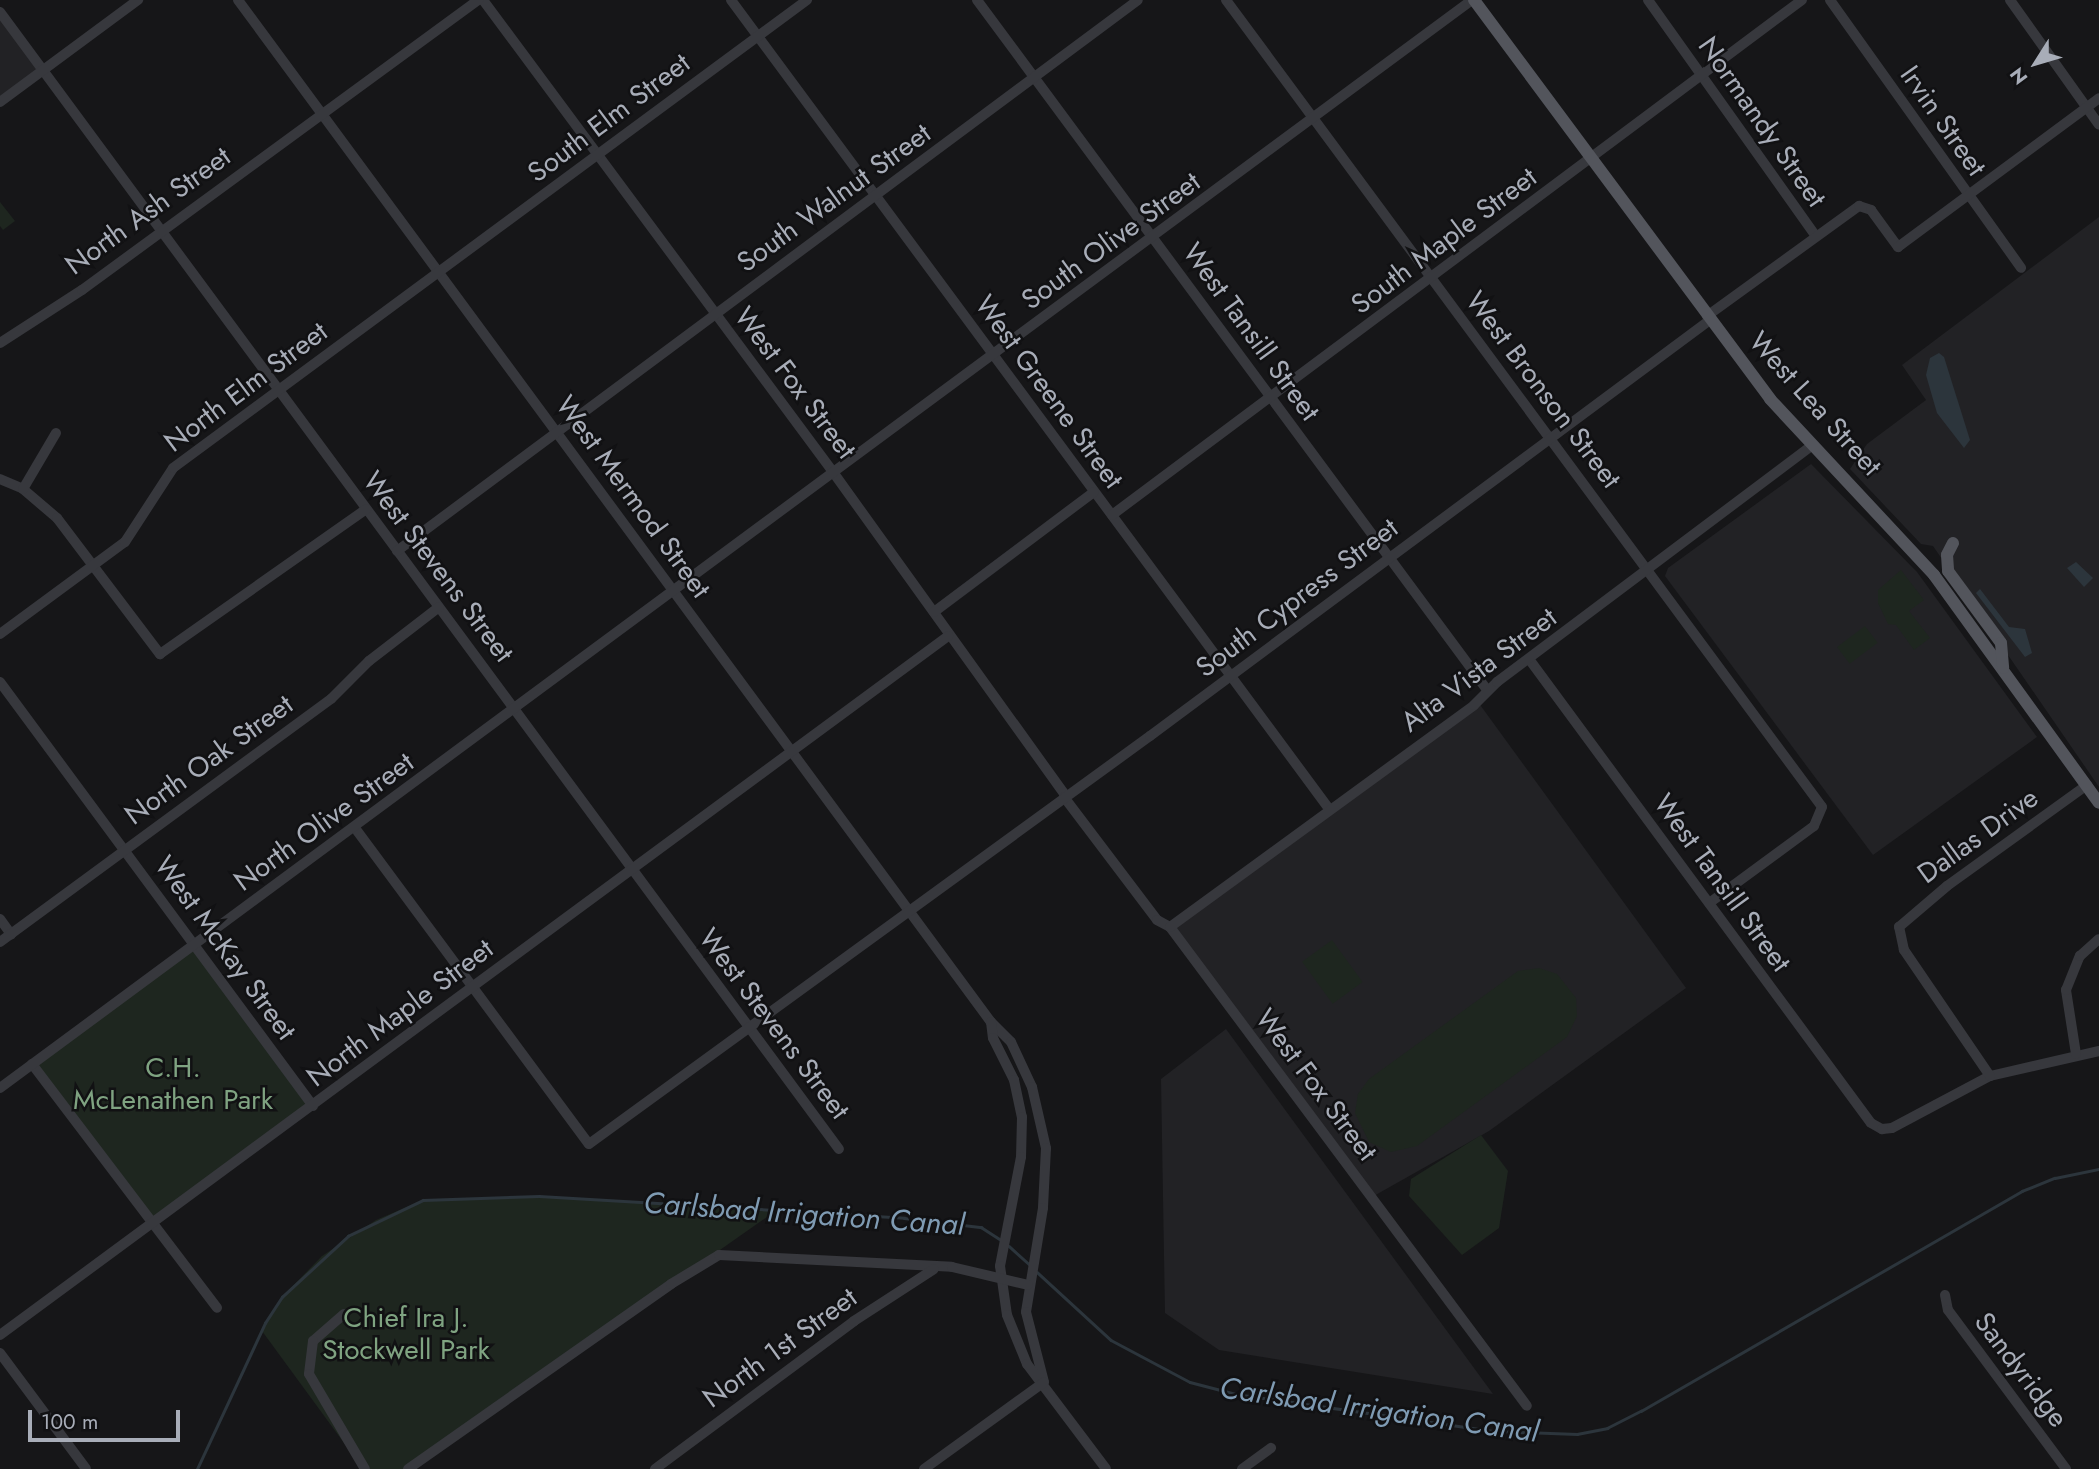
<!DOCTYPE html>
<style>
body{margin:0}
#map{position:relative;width:2099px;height:1469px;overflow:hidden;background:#161618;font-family:Jost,sans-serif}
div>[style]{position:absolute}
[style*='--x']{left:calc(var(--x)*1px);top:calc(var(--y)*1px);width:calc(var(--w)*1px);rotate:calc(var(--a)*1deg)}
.built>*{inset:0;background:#222225}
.green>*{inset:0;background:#1e261f;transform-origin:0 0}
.water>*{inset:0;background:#2c353c}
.stream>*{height:2.5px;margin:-1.25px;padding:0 1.25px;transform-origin:1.25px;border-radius:1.25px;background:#2c353c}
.minor>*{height:10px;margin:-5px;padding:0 5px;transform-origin:5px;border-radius:5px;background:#37383d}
.major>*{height:12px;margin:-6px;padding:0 6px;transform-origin:6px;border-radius:6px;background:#53555c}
span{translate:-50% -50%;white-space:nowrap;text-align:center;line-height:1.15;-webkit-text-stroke:5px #111113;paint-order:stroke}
.street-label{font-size:28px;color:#a8adb8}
.park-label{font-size:28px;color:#7fa381}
.water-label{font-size:30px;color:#7f9bb3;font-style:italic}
.north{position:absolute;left:2001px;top:28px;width:70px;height:70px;-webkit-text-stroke:5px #111113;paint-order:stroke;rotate:233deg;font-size:19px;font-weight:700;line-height:28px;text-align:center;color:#a8adb8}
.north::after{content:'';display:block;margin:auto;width:24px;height:32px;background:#a8adb8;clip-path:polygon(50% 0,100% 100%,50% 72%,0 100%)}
.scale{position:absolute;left:28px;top:1410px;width:152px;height:32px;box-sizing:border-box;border:4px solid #a8adb8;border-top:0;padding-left:9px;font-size:21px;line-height:24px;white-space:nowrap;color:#a8adb8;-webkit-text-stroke:5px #111113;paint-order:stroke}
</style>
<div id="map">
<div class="built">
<i style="clip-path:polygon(0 12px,43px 70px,0 102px)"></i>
<i style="clip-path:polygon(2099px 217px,2099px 787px,1933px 546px,1921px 544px,1850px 469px,1867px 444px,1926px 400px,1902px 365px)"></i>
<i style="clip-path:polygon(1811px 464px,1917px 572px,2037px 737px,1873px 855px,1665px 576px,1668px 568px)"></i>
<i style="clip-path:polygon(1478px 702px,1686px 988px,1489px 1131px,1372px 1197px,1170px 927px)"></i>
<i style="clip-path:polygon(1226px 1029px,1493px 1394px,1219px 1350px,1165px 1313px,1161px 1079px)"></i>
</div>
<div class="green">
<i style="clip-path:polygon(0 202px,15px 221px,3px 230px,0 226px)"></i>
<i style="clip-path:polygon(1901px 570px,1924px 600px,1909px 611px,1930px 638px,1914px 650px,1896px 625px,1888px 624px,1878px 603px,1878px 590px)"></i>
<i style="left:1865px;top:626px;width:21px;height:35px;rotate:53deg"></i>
<i style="left:1332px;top:940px;width:52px;height:37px;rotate:54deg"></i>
<i style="left:194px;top:946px;width:199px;height:200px;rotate:53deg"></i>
<i style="clip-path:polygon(1539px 968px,1557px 974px,1576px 998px,1577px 1016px,1567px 1037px,1417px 1146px,1391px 1152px,1369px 1142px,1355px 1113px,1358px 1094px,1369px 1079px,1518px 971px)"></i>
<i style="clip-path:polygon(1481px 1135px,1508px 1171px,1499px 1228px,1462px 1255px,1409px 1196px,1411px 1179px)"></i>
<i style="clip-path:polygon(539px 1196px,777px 1210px,408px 1469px,363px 1469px,262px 1331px,265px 1323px,282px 1297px,322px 1256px,376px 1220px,423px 1200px)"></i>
</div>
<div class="water">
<i style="clip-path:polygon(1939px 353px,1944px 357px,1970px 440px,1964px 448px,1937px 413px,1926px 375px,1930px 358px)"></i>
<i style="clip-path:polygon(2076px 562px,2093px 578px,2084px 587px,2067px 568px)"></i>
<i style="clip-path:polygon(1980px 589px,2009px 627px,2025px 629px,2032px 653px,2025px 657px,1976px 593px)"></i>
</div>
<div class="stream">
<i style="--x:1009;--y:1246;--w:28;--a:42"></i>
<i style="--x:1037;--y:1272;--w:100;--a:42.6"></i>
<i style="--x:1111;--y:1340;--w:89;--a:28"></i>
<i style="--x:1190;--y:1382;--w:48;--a:14.6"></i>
<i style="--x:1236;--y:1394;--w:261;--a:8.2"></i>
<i style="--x:1494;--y:1431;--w:83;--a:2.1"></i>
<i style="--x:1577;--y:1434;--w:31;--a:-11"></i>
<i style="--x:1607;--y:1428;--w:38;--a:-27"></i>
<i style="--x:1641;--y:1411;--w:440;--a:-30"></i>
<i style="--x:2022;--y:1191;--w:35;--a:-22"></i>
<i style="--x:2055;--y:1178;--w:45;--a:-11.6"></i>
<i style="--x:197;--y:1469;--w:161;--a:-65"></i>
<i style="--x:265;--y:1323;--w:31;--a:-57"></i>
<i style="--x:282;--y:1297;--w:90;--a:-42.7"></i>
<i style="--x:348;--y:1236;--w:83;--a:-25.6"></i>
<i style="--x:423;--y:1200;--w:116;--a:-2"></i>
<i style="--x:539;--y:1196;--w:366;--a:3.4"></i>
<i style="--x:904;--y:1218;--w:78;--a:6.7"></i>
<i style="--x:981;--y:1227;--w:24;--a:33"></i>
</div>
<div class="minor">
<i style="--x:238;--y:0;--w:1269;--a:53.62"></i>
<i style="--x:991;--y:1022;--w:28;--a:45"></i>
<i style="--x:1011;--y:1042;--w:50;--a:65"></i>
<i style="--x:1032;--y:1087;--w:63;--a:77.1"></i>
<i style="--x:1046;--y:1148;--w:60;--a:92.9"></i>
<i style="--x:1043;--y:1208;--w:105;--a:99.3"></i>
<i style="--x:1026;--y:1312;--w:72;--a:75.6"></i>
<i style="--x:483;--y:0;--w:588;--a:53.44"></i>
<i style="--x:833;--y:472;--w:399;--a:54.3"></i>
<i style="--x:731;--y:0;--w:1007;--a:53.52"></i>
<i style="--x:977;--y:0;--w:859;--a:53.52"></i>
<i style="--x:1226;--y:0;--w:1003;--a:53.55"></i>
<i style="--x:1822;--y:807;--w:21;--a:113"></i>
<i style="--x:1814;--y:826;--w:130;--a:143.7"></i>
<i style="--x:1648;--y:0;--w:290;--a:54.6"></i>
<i style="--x:1830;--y:0;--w:329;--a:54.5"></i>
<i style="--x:2010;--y:0;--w:153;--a:54.5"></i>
<i style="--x:0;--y:12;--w:1413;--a:53.58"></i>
<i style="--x:0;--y:102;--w:172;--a:-36.5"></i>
<i style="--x:1707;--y:316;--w:188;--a:-35.9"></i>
<i style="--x:1859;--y:206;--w:13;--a:18"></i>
<i style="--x:1871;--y:210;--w:46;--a:53.9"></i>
<i style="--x:1898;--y:247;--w:250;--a:-36.5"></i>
<i style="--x:0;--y:343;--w:98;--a:-32.9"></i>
<i style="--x:82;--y:290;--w:491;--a:-36.2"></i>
<i style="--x:0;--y:479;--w:25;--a:23"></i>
<i style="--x:23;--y:489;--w:45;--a:40.5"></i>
<i style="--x:57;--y:518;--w:171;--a:52.9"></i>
<i style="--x:160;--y:654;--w:252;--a:-35.1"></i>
<i style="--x:23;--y:489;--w:65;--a:-59.5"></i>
<i style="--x:1112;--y:515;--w:861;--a:-36.74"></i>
<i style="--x:397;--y:551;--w:923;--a:-36.63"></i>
<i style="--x:934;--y:612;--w:200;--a:-36.9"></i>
<i style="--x:0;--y:634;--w:155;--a:-36.4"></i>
<i style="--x:125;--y:542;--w:88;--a:-57"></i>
<i style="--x:173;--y:468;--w:788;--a:-36.43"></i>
<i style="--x:1529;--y:659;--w:576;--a:53.61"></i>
<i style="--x:1871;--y:1123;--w:13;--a:29"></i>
<i style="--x:1882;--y:1129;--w:10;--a:-6"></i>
<i style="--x:1892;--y:1128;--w:111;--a:-28"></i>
<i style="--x:1990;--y:1076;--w:112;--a:-12.9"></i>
<i style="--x:0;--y:682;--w:527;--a:53.56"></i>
<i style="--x:1064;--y:797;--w:154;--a:52.9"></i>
<i style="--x:1157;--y:920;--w:15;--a:28"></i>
<i style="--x:1170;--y:927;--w:597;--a:53.3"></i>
<i style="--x:355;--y:828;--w:393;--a:53.5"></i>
<i style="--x:589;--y:1144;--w:694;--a:-36.03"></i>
<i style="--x:1150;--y:736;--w:698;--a:-36.61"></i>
<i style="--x:0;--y:919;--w:19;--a:54"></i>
<i style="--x:1170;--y:927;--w:376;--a:-36.1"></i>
<i style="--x:1474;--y:705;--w:33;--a:-45"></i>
<i style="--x:1497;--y:682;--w:395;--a:-36.9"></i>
<i style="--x:0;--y:942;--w:411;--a:-36.3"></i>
<i style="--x:331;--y:699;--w:54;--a:-45"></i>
<i style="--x:369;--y:661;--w:88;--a:-37.6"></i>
<i style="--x:991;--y:1022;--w:16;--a:83"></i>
<i style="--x:993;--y:1038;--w:47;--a:63.4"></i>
<i style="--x:1014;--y:1080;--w:38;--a:78"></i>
<i style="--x:1022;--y:1117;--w:40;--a:91.4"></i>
<i style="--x:1021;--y:1157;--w:111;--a:100.9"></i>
<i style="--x:1000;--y:1266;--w:49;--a:81.9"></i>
<i style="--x:1007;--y:1315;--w:53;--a:67.8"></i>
<i style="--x:1027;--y:1364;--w:131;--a:53"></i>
<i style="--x:2076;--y:1054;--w:65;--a:-98.9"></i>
<i style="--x:2066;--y:990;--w:37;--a:-68"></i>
<i style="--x:2080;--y:956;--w:25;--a:-42"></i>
<i style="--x:32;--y:1064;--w:306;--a:52.8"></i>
<i style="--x:1990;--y:1076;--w:153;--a:-124.3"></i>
<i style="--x:1904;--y:950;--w:24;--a:-102"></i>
<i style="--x:1899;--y:927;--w:63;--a:-40.5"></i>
<i style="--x:1947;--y:886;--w:173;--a:-35.8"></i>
<i style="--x:0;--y:1088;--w:1830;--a:-36.47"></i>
<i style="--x:1945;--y:1295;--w:15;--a:79"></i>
<i style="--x:1948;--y:1310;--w:198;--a:53.4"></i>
<i style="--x:344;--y:1314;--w:41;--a:138.9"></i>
<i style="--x:313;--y:1341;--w:33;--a:97"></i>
<i style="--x:309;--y:1374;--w:110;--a:59.5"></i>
<i style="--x:0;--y:1335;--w:1178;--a:-36.4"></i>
<i style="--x:0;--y:1353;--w:144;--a:53.4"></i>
<i style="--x:408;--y:1469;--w:322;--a:-35.1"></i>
<i style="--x:671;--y:1284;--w:56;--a:-31.1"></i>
<i style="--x:719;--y:1255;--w:233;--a:2.9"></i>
<i style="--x:952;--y:1267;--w:78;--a:13.3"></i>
<i style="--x:655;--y:1469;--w:248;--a:-36.6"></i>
<i style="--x:854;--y:1321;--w:95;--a:-33"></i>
<i style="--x:924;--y:1469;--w:148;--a:-35.9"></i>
<i style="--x:1242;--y:1469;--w:36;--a:-36"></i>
</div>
<div class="major">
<i style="--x:1474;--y:0;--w:497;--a:53.4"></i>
<i style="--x:1770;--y:399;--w:241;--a:47"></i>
<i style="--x:1934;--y:575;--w:281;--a:54.1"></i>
<i style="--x:1953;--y:543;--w:13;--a:117"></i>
<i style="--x:1947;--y:555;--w:16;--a:86"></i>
<i style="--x:1948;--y:571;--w:89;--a:53.6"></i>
<i style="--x:2001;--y:643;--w:25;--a:85"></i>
</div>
<div class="street-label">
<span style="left:609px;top:118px;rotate:-37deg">South Elm Street</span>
<span style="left:1943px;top:121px;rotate:55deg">Irvin Street</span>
<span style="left:1762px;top:122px;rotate:55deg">Normandy Street</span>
<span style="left:834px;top:198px;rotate:-36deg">South Walnut Street</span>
<span style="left:148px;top:211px;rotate:-36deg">North Ash Street</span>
<span style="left:1111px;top:241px;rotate:-36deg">South Olive Street</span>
<span style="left:1444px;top:241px;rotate:-37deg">South Maple Street</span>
<span style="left:1251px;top:332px;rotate:54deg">West Tansill Street</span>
<span style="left:795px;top:383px;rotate:53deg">West Fox Street</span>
<span style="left:246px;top:387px;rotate:-37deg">North Elm Street</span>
<span style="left:1543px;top:390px;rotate:53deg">West Bronson Street</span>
<span style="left:1049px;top:392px;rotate:54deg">West Greene Street</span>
<span style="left:1815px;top:404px;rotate:48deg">West Lea Street</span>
<span style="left:633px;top:497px;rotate:54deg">West Mermod Street</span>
<span style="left:438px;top:567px;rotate:53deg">West Stevens Street</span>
<span style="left:1297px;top:598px;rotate:-37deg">South Cypress Street</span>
<span style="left:1479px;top:670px;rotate:-37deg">Alta Vista Street</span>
<span style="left:209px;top:760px;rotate:-36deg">North Oak Street</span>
<span style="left:324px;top:822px;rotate:-36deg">North Olive Street</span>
<span style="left:1978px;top:836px;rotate:-36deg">Dallas Drive</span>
<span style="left:1722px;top:883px;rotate:54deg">West Tansill Street</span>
<span style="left:225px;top:948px;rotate:54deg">West McKay Street</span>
<span style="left:400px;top:1013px;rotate:-37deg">North Maple Street</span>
<span style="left:774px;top:1024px;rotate:53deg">West Stevens Street</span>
<span style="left:1316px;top:1085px;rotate:53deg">West Fox Street</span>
<span style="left:780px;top:1348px;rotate:-36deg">North 1st Street</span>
<span style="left:2021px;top:1370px;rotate:53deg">Sandyridge</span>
</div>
<div class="park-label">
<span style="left:173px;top:1084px">C.H.<br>McLenathen Park</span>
<span style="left:406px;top:1334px">Chief Ira J.<br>Stockwell Park</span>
</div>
<div class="water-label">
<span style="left:804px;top:1214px;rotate:4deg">Carlsbad Irrigation Canal</span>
<span style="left:1379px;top:1410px;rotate:8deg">Carlsbad Irrigation Canal</span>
</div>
<div class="north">N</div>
<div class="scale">100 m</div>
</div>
